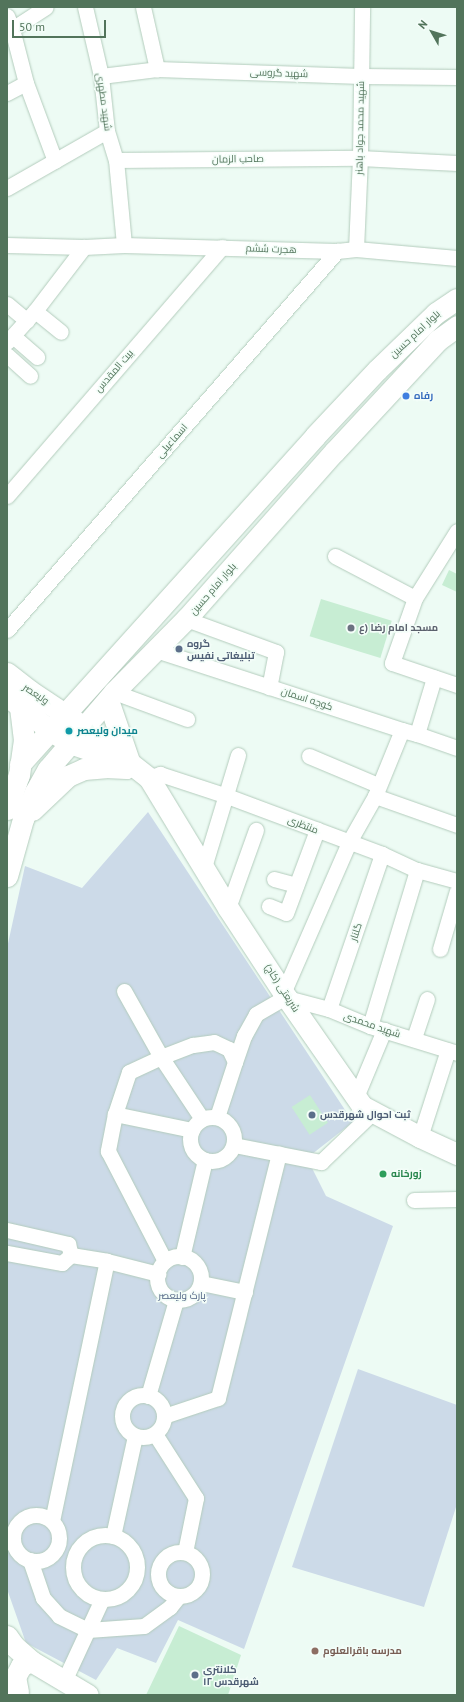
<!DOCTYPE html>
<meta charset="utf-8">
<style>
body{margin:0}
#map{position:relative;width:464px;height:1702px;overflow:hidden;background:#edfbf4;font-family:"PT Sans",Cairo,sans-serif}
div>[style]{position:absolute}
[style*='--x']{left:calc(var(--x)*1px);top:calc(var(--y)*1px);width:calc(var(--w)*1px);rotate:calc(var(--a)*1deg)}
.green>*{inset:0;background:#ccdae8}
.building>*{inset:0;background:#c7edd3;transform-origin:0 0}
.roads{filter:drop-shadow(0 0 1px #b3ccbc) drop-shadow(0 0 1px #b3ccbc)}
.street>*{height:15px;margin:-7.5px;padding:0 7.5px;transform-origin:7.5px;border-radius:7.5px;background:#fff}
.street>.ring{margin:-7.5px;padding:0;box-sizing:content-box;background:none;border:15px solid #fff;border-radius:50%}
.secondary>*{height:21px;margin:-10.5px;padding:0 10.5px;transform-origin:10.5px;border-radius:10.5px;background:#fff}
.dots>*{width:11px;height:11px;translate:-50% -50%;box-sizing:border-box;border:2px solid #f3fdf8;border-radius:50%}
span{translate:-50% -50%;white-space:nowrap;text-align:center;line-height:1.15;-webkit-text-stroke:3px #f3fdf8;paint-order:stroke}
.street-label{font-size:10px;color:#52745b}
.shop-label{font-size:10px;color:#366cbe;font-weight:700}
.left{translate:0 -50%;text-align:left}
.worship-label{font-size:10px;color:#5b616d;font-weight:700}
.service-label{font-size:10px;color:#4e5e75;font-weight:700}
.culture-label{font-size:10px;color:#0d838f;font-weight:700}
.leisure-label{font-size:10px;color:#27864d;font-weight:700}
.park-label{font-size:10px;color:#516484}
.education-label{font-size:10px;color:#785e54;font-weight:700}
.frame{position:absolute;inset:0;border:8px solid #52745b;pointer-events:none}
.north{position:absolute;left:412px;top:12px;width:40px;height:40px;-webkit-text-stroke:3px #f3fdf8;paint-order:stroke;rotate:309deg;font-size:11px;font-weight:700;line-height:16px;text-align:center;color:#52745b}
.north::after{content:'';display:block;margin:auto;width:14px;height:18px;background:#52745b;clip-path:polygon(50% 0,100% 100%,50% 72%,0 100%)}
.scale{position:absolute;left:12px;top:20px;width:94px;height:18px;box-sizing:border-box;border:2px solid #52745b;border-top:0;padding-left:5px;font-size:12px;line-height:14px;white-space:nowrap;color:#52745b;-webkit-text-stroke:3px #f3fdf8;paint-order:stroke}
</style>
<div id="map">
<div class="green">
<i style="clip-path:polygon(148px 812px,353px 1122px,307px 1158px,326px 1196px,393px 1226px,244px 1649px,178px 1620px,156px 1663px,117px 1648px,96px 1680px,26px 1643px,7px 1589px,7px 948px,25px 866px,82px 888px)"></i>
<i style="clip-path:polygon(358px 1369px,457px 1405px,457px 1504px,424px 1607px,292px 1567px)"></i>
</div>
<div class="building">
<i style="clip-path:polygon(449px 570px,457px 574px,457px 592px,442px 585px)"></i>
<i style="left:321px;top:599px;width:74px;height:39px;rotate:17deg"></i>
<i style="left:310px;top:1095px;width:33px;height:22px;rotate:57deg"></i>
<i style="clip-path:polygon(179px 1626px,241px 1655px,228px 1695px,146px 1695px)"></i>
</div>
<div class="roads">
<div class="street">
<i style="--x:85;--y:7;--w:71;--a:76.9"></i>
<i style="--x:101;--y:76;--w:55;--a:83.8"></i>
<i style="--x:107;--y:131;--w:30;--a:73"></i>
<i style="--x:116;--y:160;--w:85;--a:84.6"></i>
<i style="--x:143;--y:7;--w:64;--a:77.3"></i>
<i style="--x:7;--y:16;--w:14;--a:69"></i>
<i style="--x:12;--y:29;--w:56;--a:75.5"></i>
<i style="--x:26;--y:83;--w:83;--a:69.6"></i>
<i style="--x:12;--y:29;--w:40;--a:-32.9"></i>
<i style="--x:101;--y:76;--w:56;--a:-7.1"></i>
<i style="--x:157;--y:69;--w:204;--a:2"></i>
<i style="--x:361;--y:76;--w:96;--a:0.6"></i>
<i style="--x:7;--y:93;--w:21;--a:-28"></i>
<i style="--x:116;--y:160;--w:244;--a:-0.5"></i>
<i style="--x:360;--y:158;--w:97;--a:3"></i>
<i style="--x:7;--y:188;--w:115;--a:-29.7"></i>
<i style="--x:7;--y:245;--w:77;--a:1.5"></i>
<i style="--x:84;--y:247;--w:40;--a:-2.9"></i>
<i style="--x:124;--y:245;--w:213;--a:1.6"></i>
<i style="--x:337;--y:251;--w:19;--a:-6"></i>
<i style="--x:356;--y:249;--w:101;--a:5.1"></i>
<i style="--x:356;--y:249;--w:91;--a:-87.5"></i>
<i style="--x:360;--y:158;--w:151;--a:-89.2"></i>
<i style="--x:7;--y:304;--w:26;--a:40"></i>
<i style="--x:35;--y:311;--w:33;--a:39"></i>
<i style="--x:13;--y:336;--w:32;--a:41"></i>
<i style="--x:7;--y:342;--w:42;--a:-47.9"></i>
<i style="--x:35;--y:311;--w:81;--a:-52.6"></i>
<i style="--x:7;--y:355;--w:31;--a:42"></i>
<i style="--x:7;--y:496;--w:329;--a:-49.2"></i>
<i style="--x:457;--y:531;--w:79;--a:122.1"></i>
<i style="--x:415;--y:598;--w:69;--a:109.5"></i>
<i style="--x:392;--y:663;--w:69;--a:18.7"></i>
<i style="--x:335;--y:556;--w:90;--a:27.7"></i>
<i style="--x:186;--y:619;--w:96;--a:20.1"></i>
<i style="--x:276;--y:652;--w:36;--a:101"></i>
<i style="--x:7;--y:630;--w:503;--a:-48.95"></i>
<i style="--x:156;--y:650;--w:259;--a:18"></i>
<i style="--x:402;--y:730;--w:16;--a:15"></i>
<i style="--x:417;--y:734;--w:42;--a:19.3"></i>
<i style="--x:114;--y:692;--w:78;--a:20.3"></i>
<i style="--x:417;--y:734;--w:59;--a:-73.1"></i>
<i style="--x:309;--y:756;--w:75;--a:22.8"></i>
<i style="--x:149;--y:778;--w:12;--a:-20"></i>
<i style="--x:160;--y:774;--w:71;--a:18.2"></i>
<i style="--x:227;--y:796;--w:165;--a:20.5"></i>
<i style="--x:382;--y:854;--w:38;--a:25"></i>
<i style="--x:417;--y:870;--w:41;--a:15.4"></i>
<i style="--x:375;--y:796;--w:87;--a:19.5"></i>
<i style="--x:204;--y:867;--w:117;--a:-73.1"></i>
<i style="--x:274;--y:879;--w:23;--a:15"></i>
<i style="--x:269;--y:906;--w:18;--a:22"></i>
<i style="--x:286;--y:913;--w:89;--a:-69.5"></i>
<i style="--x:228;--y:908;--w:83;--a:-70.3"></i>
<i style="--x:440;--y:949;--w:60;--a:-73.7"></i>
<i style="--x:124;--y:991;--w:76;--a:60.7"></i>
<i style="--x:161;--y:1057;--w:74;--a:56.5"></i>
<i style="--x:284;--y:991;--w:163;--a:-66.4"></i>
<i style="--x:349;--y:842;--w:53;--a:-60.5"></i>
<i style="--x:375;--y:796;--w:71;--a:-67.8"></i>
<i style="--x:329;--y:1009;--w:164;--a:-71.1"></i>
<i style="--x:370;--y:1026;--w:163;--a:-73.2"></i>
<i style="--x:414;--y:1038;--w:41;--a:-71.6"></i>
<i style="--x:235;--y:1062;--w:28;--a:-71"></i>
<i style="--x:244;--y:1036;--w:25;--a:-61"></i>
<i style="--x:256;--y:1014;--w:28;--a:-30"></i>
<i style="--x:280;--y:1000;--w:7;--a:-16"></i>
<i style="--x:287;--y:998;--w:43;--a:14.7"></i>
<i style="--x:329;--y:1009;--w:44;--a:22.5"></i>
<i style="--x:370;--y:1026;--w:91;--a:17.2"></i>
<i style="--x:356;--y:1097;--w:73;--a:-67.3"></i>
<i style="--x:115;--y:1114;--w:38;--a:101"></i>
<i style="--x:108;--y:1151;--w:124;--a:62.6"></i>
<i class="ring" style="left:190px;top:1117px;width:29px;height:29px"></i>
<i style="--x:192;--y:1130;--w:79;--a:-168.3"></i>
<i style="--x:115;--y:1114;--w:44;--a:-71.6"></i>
<i style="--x:129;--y:1072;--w:35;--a:-25"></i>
<i style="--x:161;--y:1057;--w:34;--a:-21"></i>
<i style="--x:193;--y:1045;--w:21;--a:-8"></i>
<i style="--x:214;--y:1042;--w:17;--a:25"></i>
<i style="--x:229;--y:1049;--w:14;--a:65"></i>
<i style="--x:235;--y:1062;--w:58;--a:108.1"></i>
<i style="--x:420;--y:1137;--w:91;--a:-72.2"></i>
<i style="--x:234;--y:1145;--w:89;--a:11.1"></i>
<i style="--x:321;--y:1162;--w:72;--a:-43.9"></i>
<i style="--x:414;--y:1200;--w:43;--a:-1.3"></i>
<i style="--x:7;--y:1230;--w:63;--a:12.9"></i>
<i style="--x:68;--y:1244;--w:11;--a:75"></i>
<i style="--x:71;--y:1255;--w:36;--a:9"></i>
<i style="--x:107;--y:1261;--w:53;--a:14.3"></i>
<i style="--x:7;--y:1253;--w:56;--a:10.3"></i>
<i style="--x:62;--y:1263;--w:12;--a:-42"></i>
<i class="ring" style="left:157px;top:1256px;width:29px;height:29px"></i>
<i style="--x:182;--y:1257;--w:100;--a:-76.7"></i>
<i style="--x:201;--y:1283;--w:45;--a:11.6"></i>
<i class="ring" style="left:122px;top:1395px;width:27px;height:27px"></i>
<i style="--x:148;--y:1396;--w:100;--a:-73.7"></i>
<i style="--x:164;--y:1416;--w:57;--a:-18.4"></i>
<i style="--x:218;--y:1398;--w:252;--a:-76"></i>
<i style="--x:155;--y:1434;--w:76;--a:57.4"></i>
<i style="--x:196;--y:1498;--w:55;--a:101.5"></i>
<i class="ring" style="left:13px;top:1515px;width:31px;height:31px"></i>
<i style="--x:52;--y:1521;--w:266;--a:-78.1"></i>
<i class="ring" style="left:73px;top:1535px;width:49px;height:49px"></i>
<i style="--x:113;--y:1536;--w:102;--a:-77.6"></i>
<i class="ring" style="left:158px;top:1552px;width:29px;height:29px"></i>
<i style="--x:30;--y:1560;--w:40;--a:71.1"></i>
<i style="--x:43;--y:1598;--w:24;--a:48"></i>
<i style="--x:59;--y:1616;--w:32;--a:26"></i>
<i style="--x:88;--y:1630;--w:56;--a:-4.1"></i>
<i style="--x:144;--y:1626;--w:32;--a:-36"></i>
<i style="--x:170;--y:1607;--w:14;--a:-51"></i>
<i style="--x:64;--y:1681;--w:90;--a:-65.1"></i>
</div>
<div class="secondary">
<i style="--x:7;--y:673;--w:29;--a:38"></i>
<i style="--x:30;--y:691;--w:65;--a:33.7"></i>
<i style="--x:84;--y:727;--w:83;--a:38.1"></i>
<i style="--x:149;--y:778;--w:152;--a:58.7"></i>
<i style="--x:228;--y:908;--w:108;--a:56.8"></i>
<i style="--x:287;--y:998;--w:131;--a:55.2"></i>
<i style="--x:362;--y:1106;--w:66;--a:28.1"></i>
<i style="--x:420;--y:1137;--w:41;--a:24.7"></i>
<i style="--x:7;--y:696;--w:56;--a:38.5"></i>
<i style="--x:51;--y:731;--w:22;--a:32"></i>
<i style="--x:70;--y:743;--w:49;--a:19.2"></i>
<i style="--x:108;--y:700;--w:68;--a:71"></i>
<i style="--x:20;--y:764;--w:441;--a:-48"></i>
<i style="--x:315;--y:436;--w:91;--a:-46.8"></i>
<i style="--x:377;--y:370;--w:82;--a:-44"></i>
<i style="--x:436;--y:313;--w:25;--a:-34"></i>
<i style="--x:7;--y:809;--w:36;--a:-71"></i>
<i style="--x:19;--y:775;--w:35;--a:-82"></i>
<i style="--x:24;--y:740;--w:33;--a:-97"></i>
<i style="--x:20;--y:707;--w:6;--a:-59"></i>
<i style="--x:32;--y:810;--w:50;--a:-43.4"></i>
<i style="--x:68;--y:776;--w:17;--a:-24"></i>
<i style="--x:84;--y:769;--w:21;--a:-5"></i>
<i style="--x:105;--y:767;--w:21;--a:3"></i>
<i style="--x:7;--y:876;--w:59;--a:-74.3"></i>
<i style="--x:23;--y:819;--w:30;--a:-66"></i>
<i style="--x:35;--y:792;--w:26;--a:-61"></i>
<i style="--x:48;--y:769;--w:101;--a:-49.4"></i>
<i style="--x:114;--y:692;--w:103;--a:-45.4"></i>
<i style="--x:186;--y:619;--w:223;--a:-48.5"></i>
<i style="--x:334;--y:452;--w:153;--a:-47.1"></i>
<i style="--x:438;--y:340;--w:24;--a:-36"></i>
<i style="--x:7;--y:1636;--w:12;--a:55"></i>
<i style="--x:14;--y:1646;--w:23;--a:41"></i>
<i style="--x:31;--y:1661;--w:66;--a:30.8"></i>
<i style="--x:18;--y:1692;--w:15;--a:-101"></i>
<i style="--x:15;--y:1677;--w:13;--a:-61"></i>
<i style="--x:21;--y:1666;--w:11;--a:-27"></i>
</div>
</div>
<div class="dots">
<i style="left:406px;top:396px;background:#3f7fe0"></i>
<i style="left:351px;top:628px;background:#6b7280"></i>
<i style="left:179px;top:649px;background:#5c6f8a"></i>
<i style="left:69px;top:731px;background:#0f9aa8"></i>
<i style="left:312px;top:1115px;background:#5c6f8a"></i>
<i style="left:383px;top:1174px;background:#2e9e5b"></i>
<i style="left:315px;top:1651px;background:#8d6e63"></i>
<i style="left:195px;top:1675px;background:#5c6f8a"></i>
</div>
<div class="street-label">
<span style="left:279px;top:73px;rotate:2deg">شهید گروسی</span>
<span style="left:104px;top:102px;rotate:82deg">شهید مطهری</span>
<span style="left:360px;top:128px;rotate:-89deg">شهید محمد جواد باهنر</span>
<span style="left:238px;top:159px;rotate:-1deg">صاحب الزمان</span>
<span style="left:271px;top:249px;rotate:2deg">هجرت ششم</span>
<span style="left:415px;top:334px;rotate:-43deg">بلوار امام حسین</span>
<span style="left:114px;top:371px;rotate:-49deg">بیت المقدس</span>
<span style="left:172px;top:441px;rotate:-49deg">اسماعیلی</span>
<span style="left:213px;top:589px;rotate:-49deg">بلوار امام حسین</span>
<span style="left:36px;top:694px;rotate:34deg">ولیعصر</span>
<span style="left:307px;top:699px;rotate:18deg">کوچه اسمان</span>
<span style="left:303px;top:825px;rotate:21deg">منتظری</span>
<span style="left:356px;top:932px;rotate:-71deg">گلنار</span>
<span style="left:282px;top:988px;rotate:57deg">شریعتی (کاج)</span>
<span style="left:372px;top:1025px;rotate:19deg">شهید محمدی</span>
</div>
<div class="shop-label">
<span class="left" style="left:414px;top:396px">رفاه</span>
</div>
<div class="worship-label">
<span class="left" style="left:359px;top:628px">مسجد امام رضا (ع</span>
</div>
<div class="service-label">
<span class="left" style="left:187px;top:649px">گروه<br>تبلیغاتی نفیس</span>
<span class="left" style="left:320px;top:1115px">ثبت احوال شهرقدس</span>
<span class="left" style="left:203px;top:1675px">کلانتری<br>۱۲ شهرقدس</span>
</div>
<div class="culture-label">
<span class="left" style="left:77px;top:731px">میدان ولیعصر</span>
</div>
<div class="leisure-label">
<span class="left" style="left:391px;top:1174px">زورخانه</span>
</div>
<div class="park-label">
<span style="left:182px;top:1296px">پارک ولیعصر</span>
</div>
<div class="education-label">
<span class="left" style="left:323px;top:1651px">مدرسه باقرالعلوم</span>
</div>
<div class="frame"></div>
<div class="north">N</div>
<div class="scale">50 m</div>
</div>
